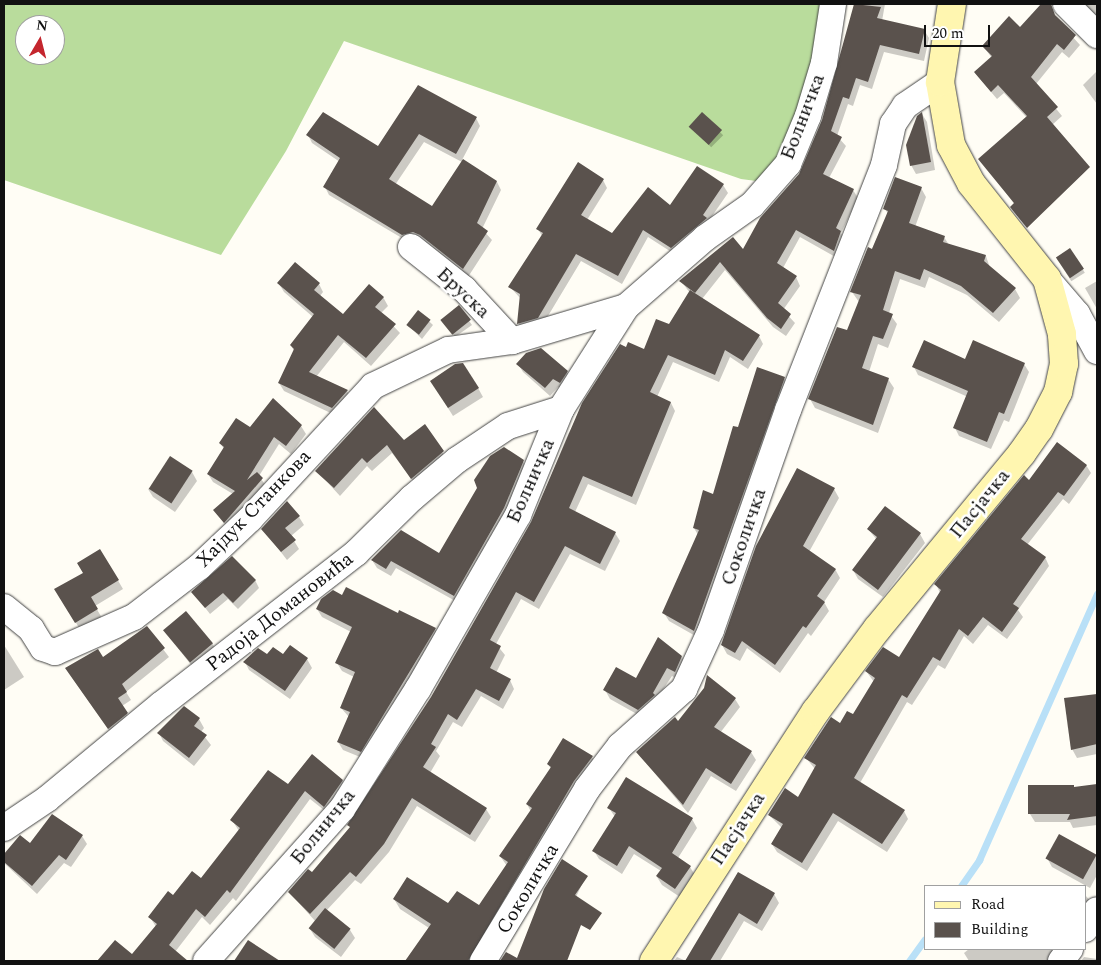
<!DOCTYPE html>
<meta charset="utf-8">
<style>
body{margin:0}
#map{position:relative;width:1101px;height:965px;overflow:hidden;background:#fffdf5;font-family:Spectral,serif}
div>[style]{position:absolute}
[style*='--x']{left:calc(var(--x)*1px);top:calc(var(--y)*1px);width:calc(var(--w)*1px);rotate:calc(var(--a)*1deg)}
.forest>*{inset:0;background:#b9dc9c}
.shadow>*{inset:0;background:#0003;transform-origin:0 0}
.stream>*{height:7px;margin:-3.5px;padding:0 3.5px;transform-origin:3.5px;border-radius:3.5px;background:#b9e0f7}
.building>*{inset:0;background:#5a524d;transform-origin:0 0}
.roads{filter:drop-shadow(0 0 1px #444) drop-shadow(0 0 1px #444)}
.street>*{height:26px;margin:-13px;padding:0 13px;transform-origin:13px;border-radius:13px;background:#fff}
.secondary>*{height:28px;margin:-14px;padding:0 14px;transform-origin:14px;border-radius:14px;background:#fff6b0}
span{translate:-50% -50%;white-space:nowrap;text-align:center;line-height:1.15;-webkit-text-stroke:5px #fff;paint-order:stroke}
.street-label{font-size:20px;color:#111}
.frame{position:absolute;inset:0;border:5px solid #111;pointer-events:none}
.legend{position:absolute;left:924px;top:885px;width:162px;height:65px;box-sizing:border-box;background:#fff;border:1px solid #a0a0a0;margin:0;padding:6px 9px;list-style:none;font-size:15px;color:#111}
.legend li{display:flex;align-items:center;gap:10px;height:25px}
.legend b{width:25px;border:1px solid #a0a0a0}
.north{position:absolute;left:15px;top:15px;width:50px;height:50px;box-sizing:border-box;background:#fff;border:1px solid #a0a0a0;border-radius:50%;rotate:8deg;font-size:14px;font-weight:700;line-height:20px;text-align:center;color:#111}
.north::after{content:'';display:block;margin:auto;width:18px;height:22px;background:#c4262e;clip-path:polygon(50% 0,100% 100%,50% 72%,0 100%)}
.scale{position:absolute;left:924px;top:25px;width:66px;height:22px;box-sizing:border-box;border:2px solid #111;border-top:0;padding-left:6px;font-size:15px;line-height:18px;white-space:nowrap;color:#111;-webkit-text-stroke:4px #fff;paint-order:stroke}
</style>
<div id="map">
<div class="forest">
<i style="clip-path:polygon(evenodd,4px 4px,833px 4px,773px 183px,741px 179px,344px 41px,286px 151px,221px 255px,4px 180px,4px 4px,25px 25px,55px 25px,55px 55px,25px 55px,25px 25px)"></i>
</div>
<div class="shadow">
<i style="clip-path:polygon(856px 4px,885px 4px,882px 21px,924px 30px,929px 38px,924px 61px,884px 52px,872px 89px,860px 85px,853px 106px,848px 104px,837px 136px,846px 146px,829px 178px,853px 190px,858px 198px,841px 233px,845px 240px,839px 259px,800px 237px,783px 268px,796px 277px,800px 286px,783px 310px,795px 323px,786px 336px,773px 327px,725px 270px,702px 299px,759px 336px,763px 344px,748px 369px,730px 357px,719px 382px,673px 362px,657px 397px,671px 403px,675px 411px,636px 505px,588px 484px,575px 512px,615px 533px,620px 541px,605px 571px,570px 554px,539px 609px,521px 599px,496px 644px,505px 655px,496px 673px,510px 680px,514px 689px,503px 709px,481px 696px,462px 727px,453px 722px,436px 751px,440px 756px,430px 773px,486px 809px,491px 817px,475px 842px,417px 806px,389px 852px,361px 884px,355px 880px,326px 911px,350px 930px,355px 938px,341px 957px,315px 937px,310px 929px,316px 922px,289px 892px,312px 874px,351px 828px,349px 825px,432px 697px,532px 523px,568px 434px,621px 346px,644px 351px,669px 325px,690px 293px,681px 281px,733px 239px,743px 251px,803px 171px,824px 121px)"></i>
<i style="clip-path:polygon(1043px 4px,1080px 45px,1069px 58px,1062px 52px,1036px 84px,1062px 116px,1052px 125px,1016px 206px,980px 159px,1027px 118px,1004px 93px,997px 99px,975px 73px,992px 58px,983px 46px,1020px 28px)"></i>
<i style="clip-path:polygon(1083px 4px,1097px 4px,1097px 17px)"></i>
<i style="clip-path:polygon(1097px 71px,1097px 104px,1083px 85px)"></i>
<i style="clip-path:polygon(evenodd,418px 87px,476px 118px,480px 126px,462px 160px,497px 182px,501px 190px,482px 229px,492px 240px,468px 277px,329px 195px,325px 187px,340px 162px,312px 143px,308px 135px,378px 148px,418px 87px,424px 142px,462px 162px,433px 208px,395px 185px,424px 142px)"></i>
<i style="left:702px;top:114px;width:30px;height:17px;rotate:45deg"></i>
<i style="clip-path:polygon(922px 114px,927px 122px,935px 170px,916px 174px,911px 165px)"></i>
<i style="clip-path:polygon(603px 180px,607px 188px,587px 220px,612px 234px,723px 185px,728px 193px,708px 222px,676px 255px,648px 237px,622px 284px,581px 261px,542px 326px,523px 331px,519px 324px,521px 299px,510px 287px,542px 236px,538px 229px)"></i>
<i style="clip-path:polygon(921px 188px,926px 197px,915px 227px,944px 237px,949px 245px,986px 256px,990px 268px,1015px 289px,1020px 298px,999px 322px,967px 295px,929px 277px,925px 288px,900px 279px,889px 313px,897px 324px,888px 348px,878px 344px,869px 372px,888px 379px,894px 388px,878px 433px,815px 408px,810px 399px,848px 332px,859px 302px,852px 292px,888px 214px,885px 209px)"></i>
<i style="left:1070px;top:249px;width:28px;height:16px;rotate:58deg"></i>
<i style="clip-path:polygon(1097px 281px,1097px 309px,1085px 288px)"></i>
<i style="clip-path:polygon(279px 284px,319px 284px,323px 292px,320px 296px,343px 316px,383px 297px,388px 306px,381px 313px,400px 333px,371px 366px,344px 342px,316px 377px,347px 391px,352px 399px,337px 416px,284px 391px,279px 383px,294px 351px,291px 345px,313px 317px,284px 292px)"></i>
<i style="clip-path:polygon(459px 307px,472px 325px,455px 337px,444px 324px)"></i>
<i style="clip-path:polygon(418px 311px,433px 325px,422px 339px,408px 325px)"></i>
<i style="clip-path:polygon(966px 360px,1024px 364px,1029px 372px,1009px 422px,1004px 420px,991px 449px,959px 436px,955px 428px,968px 397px,918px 375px,914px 367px)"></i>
<i style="clip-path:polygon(518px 364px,567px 372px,572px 380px,565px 390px,558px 387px,550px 396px,523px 372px)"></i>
<i style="clip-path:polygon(784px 378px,789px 386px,699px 638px,669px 621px,664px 613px,698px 535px,694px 528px,713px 496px,738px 428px)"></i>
<i style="clip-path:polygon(478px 388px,483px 397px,453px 416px,436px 389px)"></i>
<i style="clip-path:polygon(374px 409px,404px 442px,425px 426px,448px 461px,417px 486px,392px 453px,372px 471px,367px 466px,340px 496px,317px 471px)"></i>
<i style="clip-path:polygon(301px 426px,306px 434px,291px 454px,279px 444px,259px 476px,266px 486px,229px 530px,215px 510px,233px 494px,213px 482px,208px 474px,224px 449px,220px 443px,250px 429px)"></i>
<i style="clip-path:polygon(523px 461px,528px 470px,459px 603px,396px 568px,391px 576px,377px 568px,372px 560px,439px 554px)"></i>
<i style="clip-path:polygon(1086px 465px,1091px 473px,1069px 504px,1063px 499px,1027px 545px,1045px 557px,1049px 566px,1018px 610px,1023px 617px,1007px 639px,988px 625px,973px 644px,964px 636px,945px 669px,938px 665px,912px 705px,907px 702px,860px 783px,904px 811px,908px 819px,887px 852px,838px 821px,807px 871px,777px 852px,772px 844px,782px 828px,769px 815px,798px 798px,815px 769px,806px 758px,853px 715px,874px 682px,866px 671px,900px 659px,940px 593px,936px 584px,1030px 481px)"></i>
<i style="clip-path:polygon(192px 472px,197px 481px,175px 512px,153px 497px,148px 489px)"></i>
<i style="clip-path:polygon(834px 489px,839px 498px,809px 552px,835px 569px,840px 578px,824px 602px,829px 611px,811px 636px,808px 633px,780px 673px,747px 648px,740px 661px,727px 654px,722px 645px)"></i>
<i style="clip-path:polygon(885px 507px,920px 534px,925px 543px,883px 597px,858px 579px,853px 570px,877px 540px,868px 529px)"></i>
<i style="clip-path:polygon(299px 517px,304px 525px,291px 536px,299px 549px,287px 560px,263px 529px)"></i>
<i style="clip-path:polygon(100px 550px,123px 589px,95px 606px,102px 618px,81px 631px,56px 590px,84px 573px)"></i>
<i style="clip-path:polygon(255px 580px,259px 588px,238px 609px,228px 599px,210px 614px,193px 592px)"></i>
<i style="clip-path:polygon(343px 596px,435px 629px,440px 637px,365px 759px,343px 750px,338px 742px,349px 717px,341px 708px,354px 677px,342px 671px,337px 663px,351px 632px,322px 617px,317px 609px)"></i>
<i style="clip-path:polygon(147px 628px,169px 657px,126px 692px,131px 700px,122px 706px,131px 721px,113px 736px,71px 676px,103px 659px)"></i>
<i style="clip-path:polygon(164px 630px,212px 643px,217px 652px,195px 670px)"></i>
<i style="clip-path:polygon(4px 645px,24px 677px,4px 690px)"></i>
<i style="clip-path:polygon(290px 647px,307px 659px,312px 668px,290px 699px,249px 670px,245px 662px,268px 656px,283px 656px)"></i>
<i style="clip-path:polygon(682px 657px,687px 666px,680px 680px,672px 676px,644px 718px,610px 699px,605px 690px,636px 680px)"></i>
<i style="clip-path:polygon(708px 677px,735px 699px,740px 707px,720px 733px,751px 752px,756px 760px,736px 791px,711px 776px,688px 813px,637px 752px,678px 723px,705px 688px)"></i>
<i style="clip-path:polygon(1097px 695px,1097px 754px,1077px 758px,1072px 749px,1065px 699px)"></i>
<i style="clip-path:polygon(184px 707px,199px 719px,204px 728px,201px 732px,211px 745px,194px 766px,163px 741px,159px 733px)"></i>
<i style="clip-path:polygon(564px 740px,592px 757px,598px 767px,475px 961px,406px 961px,429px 928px,400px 909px,394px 899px,479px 907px,507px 866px,500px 856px,531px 812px,527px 804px,551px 769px,548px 764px)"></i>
<i style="clip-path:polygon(627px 779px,692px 819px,697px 828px,678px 858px,690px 867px,695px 875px,680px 897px,662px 885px,657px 877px,661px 871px,634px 854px,622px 874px,599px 859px,594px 851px,615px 817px,609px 808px)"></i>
<i style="clip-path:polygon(342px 780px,347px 789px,329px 814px,310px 799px,236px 901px,233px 898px,210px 925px,202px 917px,175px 952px,184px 961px,99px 961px,115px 942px,132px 956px,156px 927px,150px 917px,173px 896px,201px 880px,239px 831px,232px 820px,288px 786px)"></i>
<i style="clip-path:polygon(1073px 786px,1075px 788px,1097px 786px,1097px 825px,1073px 828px,1070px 822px,1035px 822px,1030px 814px)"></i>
<i style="clip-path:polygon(1060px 835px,1097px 856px,1097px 875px,1090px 888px,1052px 867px,1047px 858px)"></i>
<i style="clip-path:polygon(82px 836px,87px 844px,71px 867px,64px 863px,37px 894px,4px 863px,4px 856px,20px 837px,30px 845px)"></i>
<i style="clip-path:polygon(739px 874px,774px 894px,779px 903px,762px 931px,744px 921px,720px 961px,687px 961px)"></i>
<i style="clip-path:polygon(584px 880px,546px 961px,501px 961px,506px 954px,518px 959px)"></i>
<i style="clip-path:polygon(1085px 895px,1094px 905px,1085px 918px)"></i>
<i style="clip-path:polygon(969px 949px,1062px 949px,1054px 961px,969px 961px,964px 953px)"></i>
<i style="clip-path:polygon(677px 957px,686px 961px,674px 961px)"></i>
<i style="clip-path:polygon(1084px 957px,1097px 959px,1097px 961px,1081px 961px)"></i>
</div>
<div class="stream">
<i style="--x:961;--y:886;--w:32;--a:-55"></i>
<i style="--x:979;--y:860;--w:291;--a:-66.1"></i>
<i style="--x:909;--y:961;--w:27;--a:-54"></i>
</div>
<div class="building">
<i style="clip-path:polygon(854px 4px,881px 7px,877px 18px,925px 29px,919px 54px,880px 45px,868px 82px,856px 78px,849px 99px,843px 97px,831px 131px,842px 137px,823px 174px,854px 189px,836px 228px,841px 231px,834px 251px,796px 230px,777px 263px,797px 276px,778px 303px,791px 314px,781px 329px,767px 318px,720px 262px,695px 293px,679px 281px,733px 237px,743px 249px,760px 218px,799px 174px,822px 120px)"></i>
<i style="clip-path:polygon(1041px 4px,1051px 4px,1055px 15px,1076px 35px,1064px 50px,1057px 44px,1031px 77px,1058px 107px,1047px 117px,1090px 167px,1027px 228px,1010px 207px,1014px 203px,978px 159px,1027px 116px,998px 85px,991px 92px,974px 72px,992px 56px,982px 46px,1009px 16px,1020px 27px)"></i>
<i style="clip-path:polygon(418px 85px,477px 117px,456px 154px,419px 134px,389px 179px,432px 206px,463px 159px,497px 181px,477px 223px,488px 231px,463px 269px,420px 235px,413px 232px,402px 235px,323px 187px,340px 158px,306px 135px,323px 112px,378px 146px)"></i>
<i style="left:702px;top:112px;width:27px;height:20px;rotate:42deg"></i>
<i style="clip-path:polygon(922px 112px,931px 162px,910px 166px,906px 145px,917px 116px)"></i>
<i style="clip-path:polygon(578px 162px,604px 179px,581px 215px,612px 233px,648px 187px,670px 205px,697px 166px,724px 184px,703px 215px,707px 218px,671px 248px,643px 230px,618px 276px,576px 254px,538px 318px,517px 324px,520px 294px,508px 287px,543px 233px,536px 229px)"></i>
<i style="clip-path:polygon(895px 177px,922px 187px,909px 223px,945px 236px,943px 242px,986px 255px,984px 261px,1016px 288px,993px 313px,961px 286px,924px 269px,920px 280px,895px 271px,883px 310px,893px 314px,883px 339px,873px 336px,862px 368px,889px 378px,873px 425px,808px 399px,837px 327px,847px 330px,861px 295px,850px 292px,868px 247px,872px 249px,888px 211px,883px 209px)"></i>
<i style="left:1070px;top:248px;width:25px;height:17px;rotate:56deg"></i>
<i style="clip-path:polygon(295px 262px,320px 283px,314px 290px,343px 314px,369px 284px,384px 297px,375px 307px,396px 324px,366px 358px,338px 335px,309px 372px,348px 390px,332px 408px,278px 383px,294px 349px,290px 345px,314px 314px,277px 283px)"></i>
<i style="clip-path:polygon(690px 290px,760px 335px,743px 361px,725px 350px,715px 375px,668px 355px,650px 392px,671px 402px,632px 497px,583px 476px,569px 508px,616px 532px,600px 564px,565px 546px,534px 602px,516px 592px,490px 640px,501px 646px,490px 668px,511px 679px,499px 701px,476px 689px,457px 720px,448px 714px,431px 744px,436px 747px,423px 767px,487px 808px,470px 835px,412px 798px,384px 844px,356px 877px,350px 872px,310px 914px,288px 892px,308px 869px,312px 872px,350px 827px,347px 825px,431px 697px,531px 522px,582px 403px,620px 344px,626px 347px,628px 342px,644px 349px,656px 319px,669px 324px)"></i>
<i style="left:459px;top:305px;width:19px;height:24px;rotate:51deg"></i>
<i style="left:418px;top:310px;width:16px;height:19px;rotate:38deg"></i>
<i style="clip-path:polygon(924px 340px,965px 359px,973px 340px,1025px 363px,1004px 414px,999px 412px,987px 442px,953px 428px,968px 391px,912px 367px)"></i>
<i style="clip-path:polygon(541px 348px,568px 371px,560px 383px,553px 379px,545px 388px,516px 364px,526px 353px)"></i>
<i style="clip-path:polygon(463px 363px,479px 388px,448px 408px,430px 381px,455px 364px)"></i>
<i style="clip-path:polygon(757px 367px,785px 377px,694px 631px,662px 613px,699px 530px,693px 528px,703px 490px,713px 494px,733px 426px,738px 427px)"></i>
<i style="clip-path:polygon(273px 398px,302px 425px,286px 446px,274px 437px,247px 480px,257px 472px,263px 478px,224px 523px,213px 510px,235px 491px,207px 474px,224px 447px,219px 443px,236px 418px,250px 427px)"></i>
<i style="clip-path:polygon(374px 407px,404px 440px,425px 424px,444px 451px,411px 479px,387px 445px,367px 463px,362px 458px,334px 488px,315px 471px)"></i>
<i style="clip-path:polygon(1057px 442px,1087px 465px,1064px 496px,1058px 492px,1021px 539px,1046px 557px,1013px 604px,1019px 608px,1002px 632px,983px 617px,968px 636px,959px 629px,940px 661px,933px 657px,907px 698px,902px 695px,854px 778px,905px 810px,882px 844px,833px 813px,802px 863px,771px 844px,783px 824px,768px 815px,785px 788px,798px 797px,816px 765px,804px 758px,829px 720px,831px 717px,840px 723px,847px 711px,853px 714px,875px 678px,865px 671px,883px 647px,899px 657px,941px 590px,934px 584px,1024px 475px,1029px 480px)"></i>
<i style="clip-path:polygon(504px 447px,524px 460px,504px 508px,454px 596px,391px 561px,386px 569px,371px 560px,401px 530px,439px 553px,477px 488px,474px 480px,490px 456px)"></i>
<i style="left:170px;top:456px;width:27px;height:39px;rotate:33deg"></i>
<i style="clip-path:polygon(797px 468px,835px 488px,803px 546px,836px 569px,817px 596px,825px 602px,806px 628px,803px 626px,775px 665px,742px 641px,735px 653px,721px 645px,756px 546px)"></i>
<i style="clip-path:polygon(287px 501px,300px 516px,285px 528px,296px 540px,281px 552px,261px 529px)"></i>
<i style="clip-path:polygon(885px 506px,921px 533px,878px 590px,852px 570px,877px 537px,867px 529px)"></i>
<i style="clip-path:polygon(100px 549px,119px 580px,91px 597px,98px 609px,75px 623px,54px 589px,83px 573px,77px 563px)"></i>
<i style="clip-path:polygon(232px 556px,256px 580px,233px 603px,223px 593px,205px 608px,191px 592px)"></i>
<i style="clip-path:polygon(346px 587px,398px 613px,399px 610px,436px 628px,361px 752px,337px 742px,350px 712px,340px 708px,355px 672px,335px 663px,352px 627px,316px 609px,321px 599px,333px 590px,342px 595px)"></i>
<i style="left:186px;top:611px;width:42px;height:30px;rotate:50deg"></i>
<i style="clip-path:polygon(147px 626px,165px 648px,122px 684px,127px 692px,118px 698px,128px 713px,108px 729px,65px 668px,98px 649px,103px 657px)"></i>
<i style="clip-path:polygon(658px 637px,682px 656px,675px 672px,667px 668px,653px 693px,655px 695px,638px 710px,603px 690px,616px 667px,636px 678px)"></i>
<i style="clip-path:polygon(290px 645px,308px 658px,285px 691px,243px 662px,258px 648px,267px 654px,273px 647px,283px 654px)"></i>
<i style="clip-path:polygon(707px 675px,736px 698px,714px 727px,752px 751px,731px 784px,706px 768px,683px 805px,636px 752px,675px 717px,678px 721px,704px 688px)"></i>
<i style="clip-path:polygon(1097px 694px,1097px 744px,1071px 750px,1064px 698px)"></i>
<i style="clip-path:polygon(184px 706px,200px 718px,194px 726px,207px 735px,189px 758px,157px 733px)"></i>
<i style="clip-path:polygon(563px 738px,593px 756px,574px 781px,468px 961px,405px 961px,431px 924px,393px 899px,407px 877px,448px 903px,457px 891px,479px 905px,508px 862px,499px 856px,532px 808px,526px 804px,551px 767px,547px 764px)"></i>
<i style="clip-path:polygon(312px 754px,343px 780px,324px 807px,305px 791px,230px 893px,227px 890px,205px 917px,196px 909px,169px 945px,188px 961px,97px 961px,115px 940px,132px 954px,157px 924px,148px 917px,168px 891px,173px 895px,192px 871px,201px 878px,240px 828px,230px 820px,268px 770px,288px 784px)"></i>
<i style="clip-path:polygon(626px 777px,693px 818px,672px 853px,691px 866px,675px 889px,656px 876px,662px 868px,629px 846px,617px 866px,592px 851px,616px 813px,607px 808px)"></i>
<i style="clip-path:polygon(1097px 784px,1097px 816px,1067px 820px,1070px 814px,1028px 814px,1028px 785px,1074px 785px,1074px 787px)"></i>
<i style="clip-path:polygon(52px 814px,83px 835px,66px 860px,59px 855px,32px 886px,4px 862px,4px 854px,20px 835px,30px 843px)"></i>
<i style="left:1059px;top:834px;width:43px;height:28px;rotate:29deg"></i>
<i style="clip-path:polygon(562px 859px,588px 876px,575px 895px,602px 913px,590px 930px,581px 925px,567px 961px,500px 961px,506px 952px,517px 958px,544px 889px)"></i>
<i style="clip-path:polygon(738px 872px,775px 893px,757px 924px,739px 913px,710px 961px,685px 961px)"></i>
<i style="left:325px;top:908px;width:33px;height:26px;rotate:39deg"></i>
<i style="clip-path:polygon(248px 940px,280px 961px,234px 961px)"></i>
</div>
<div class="roads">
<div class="street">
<i style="--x:1066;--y:4;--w:44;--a:45"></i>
<i style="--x:411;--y:247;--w:68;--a:38.4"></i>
<i style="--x:464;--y:289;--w:71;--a:47.3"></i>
<i style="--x:1047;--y:279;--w:46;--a:49.4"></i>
<i style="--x:1077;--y:314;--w:42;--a:61.6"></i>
<i style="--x:4;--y:607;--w:35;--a:39"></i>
<i style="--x:31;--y:629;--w:22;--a:58"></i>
<i style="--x:43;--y:648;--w:13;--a:18"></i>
<i style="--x:55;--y:652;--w:86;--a:-23.9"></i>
<i style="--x:134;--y:617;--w:82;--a:-37.6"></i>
<i style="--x:199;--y:567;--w:70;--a:-43.3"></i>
<i style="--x:250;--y:519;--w:181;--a:-47.2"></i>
<i style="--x:373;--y:386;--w:83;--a:-25.6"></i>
<i style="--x:448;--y:350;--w:65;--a:-8"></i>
<i style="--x:512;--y:341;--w:119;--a:-16.6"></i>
<i style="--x:4;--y:828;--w:52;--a:-34"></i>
<i style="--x:47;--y:799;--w:149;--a:-39.6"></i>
<i style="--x:162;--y:704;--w:246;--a:-37.9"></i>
<i style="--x:356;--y:553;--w:78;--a:-44.5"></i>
<i style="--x:412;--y:498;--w:59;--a:-40.2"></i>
<i style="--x:457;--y:460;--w:61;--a:-33.7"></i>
<i style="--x:508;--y:426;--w:56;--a:-17.8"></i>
<i style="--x:1085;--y:929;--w:22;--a:-58"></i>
<i style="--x:206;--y:961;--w:204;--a:-48.2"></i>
<i style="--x:342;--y:809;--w:142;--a:-57.7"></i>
<i style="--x:418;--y:689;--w:201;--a:-60.1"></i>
<i style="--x:518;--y:515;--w:114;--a:-67.9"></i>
<i style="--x:561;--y:409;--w:121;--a:-57.5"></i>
<i style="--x:626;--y:307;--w:105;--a:-41.1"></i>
<i style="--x:705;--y:238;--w:57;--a:-35.1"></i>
<i style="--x:752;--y:205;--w:55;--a:-48.7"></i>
<i style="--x:788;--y:164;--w:52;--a:-67.4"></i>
<i style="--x:808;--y:116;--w:55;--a:-73.2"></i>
<i style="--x:824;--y:63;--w:60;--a:-81.3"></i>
<i style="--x:483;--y:961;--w:201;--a:-58.8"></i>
<i style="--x:587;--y:789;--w:54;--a:-52.5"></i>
<i style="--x:620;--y:746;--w:86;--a:-41.7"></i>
<i style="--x:684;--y:689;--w:65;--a:-65.4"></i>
<i style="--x:711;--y:630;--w:233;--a:-70.7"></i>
<i style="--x:788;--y:410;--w:263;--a:-68.6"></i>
<i style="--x:884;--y:165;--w:42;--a:-77.6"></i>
<i style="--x:893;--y:124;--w:22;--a:-56"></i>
<i style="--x:905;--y:106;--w:42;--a:-34.4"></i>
<i style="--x:1061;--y:961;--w:15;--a:-53"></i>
</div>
<div class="secondary">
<i style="--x:654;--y:961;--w:298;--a:-57.1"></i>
<i style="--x:816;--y:711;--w:102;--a:-53.4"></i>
<i style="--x:877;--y:629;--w:228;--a:-50.5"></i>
<i style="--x:1022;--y:453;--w:29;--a:-55"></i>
<i style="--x:1039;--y:429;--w:42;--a:-62.8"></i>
<i style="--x:1058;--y:392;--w:29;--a:-78"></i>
<i style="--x:1064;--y:364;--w:30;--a:-94"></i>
<i style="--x:1062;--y:334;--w:57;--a:-105.3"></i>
<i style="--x:1047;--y:279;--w:122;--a:-128.4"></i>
<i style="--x:971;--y:183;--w:43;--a:-117.8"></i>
<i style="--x:951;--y:145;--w:64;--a:-99.9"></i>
<i style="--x:940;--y:82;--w:79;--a:-81.3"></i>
</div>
</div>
<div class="street-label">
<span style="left:803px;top:117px;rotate:-69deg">Болничка</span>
<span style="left:463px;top:293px;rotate:43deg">Бруска</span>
<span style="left:531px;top:481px;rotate:-66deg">Болничка</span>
<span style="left:980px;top:504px;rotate:-51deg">Пасјачка</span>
<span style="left:254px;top:509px;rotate:-46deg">Хајдук Станкова</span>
<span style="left:744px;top:537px;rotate:-71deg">Соколичка</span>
<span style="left:280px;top:612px;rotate:-38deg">Радоја Домановића</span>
<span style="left:323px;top:827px;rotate:-51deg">Болничка</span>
<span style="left:738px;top:829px;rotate:-57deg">Пасјачка</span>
<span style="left:528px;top:889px;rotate:-59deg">Соколичка</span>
</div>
<div class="frame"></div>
<ul class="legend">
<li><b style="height:6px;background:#fff6b0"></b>Road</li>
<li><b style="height:14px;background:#5a524d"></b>Building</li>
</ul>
<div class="north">N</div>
<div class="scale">20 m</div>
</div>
